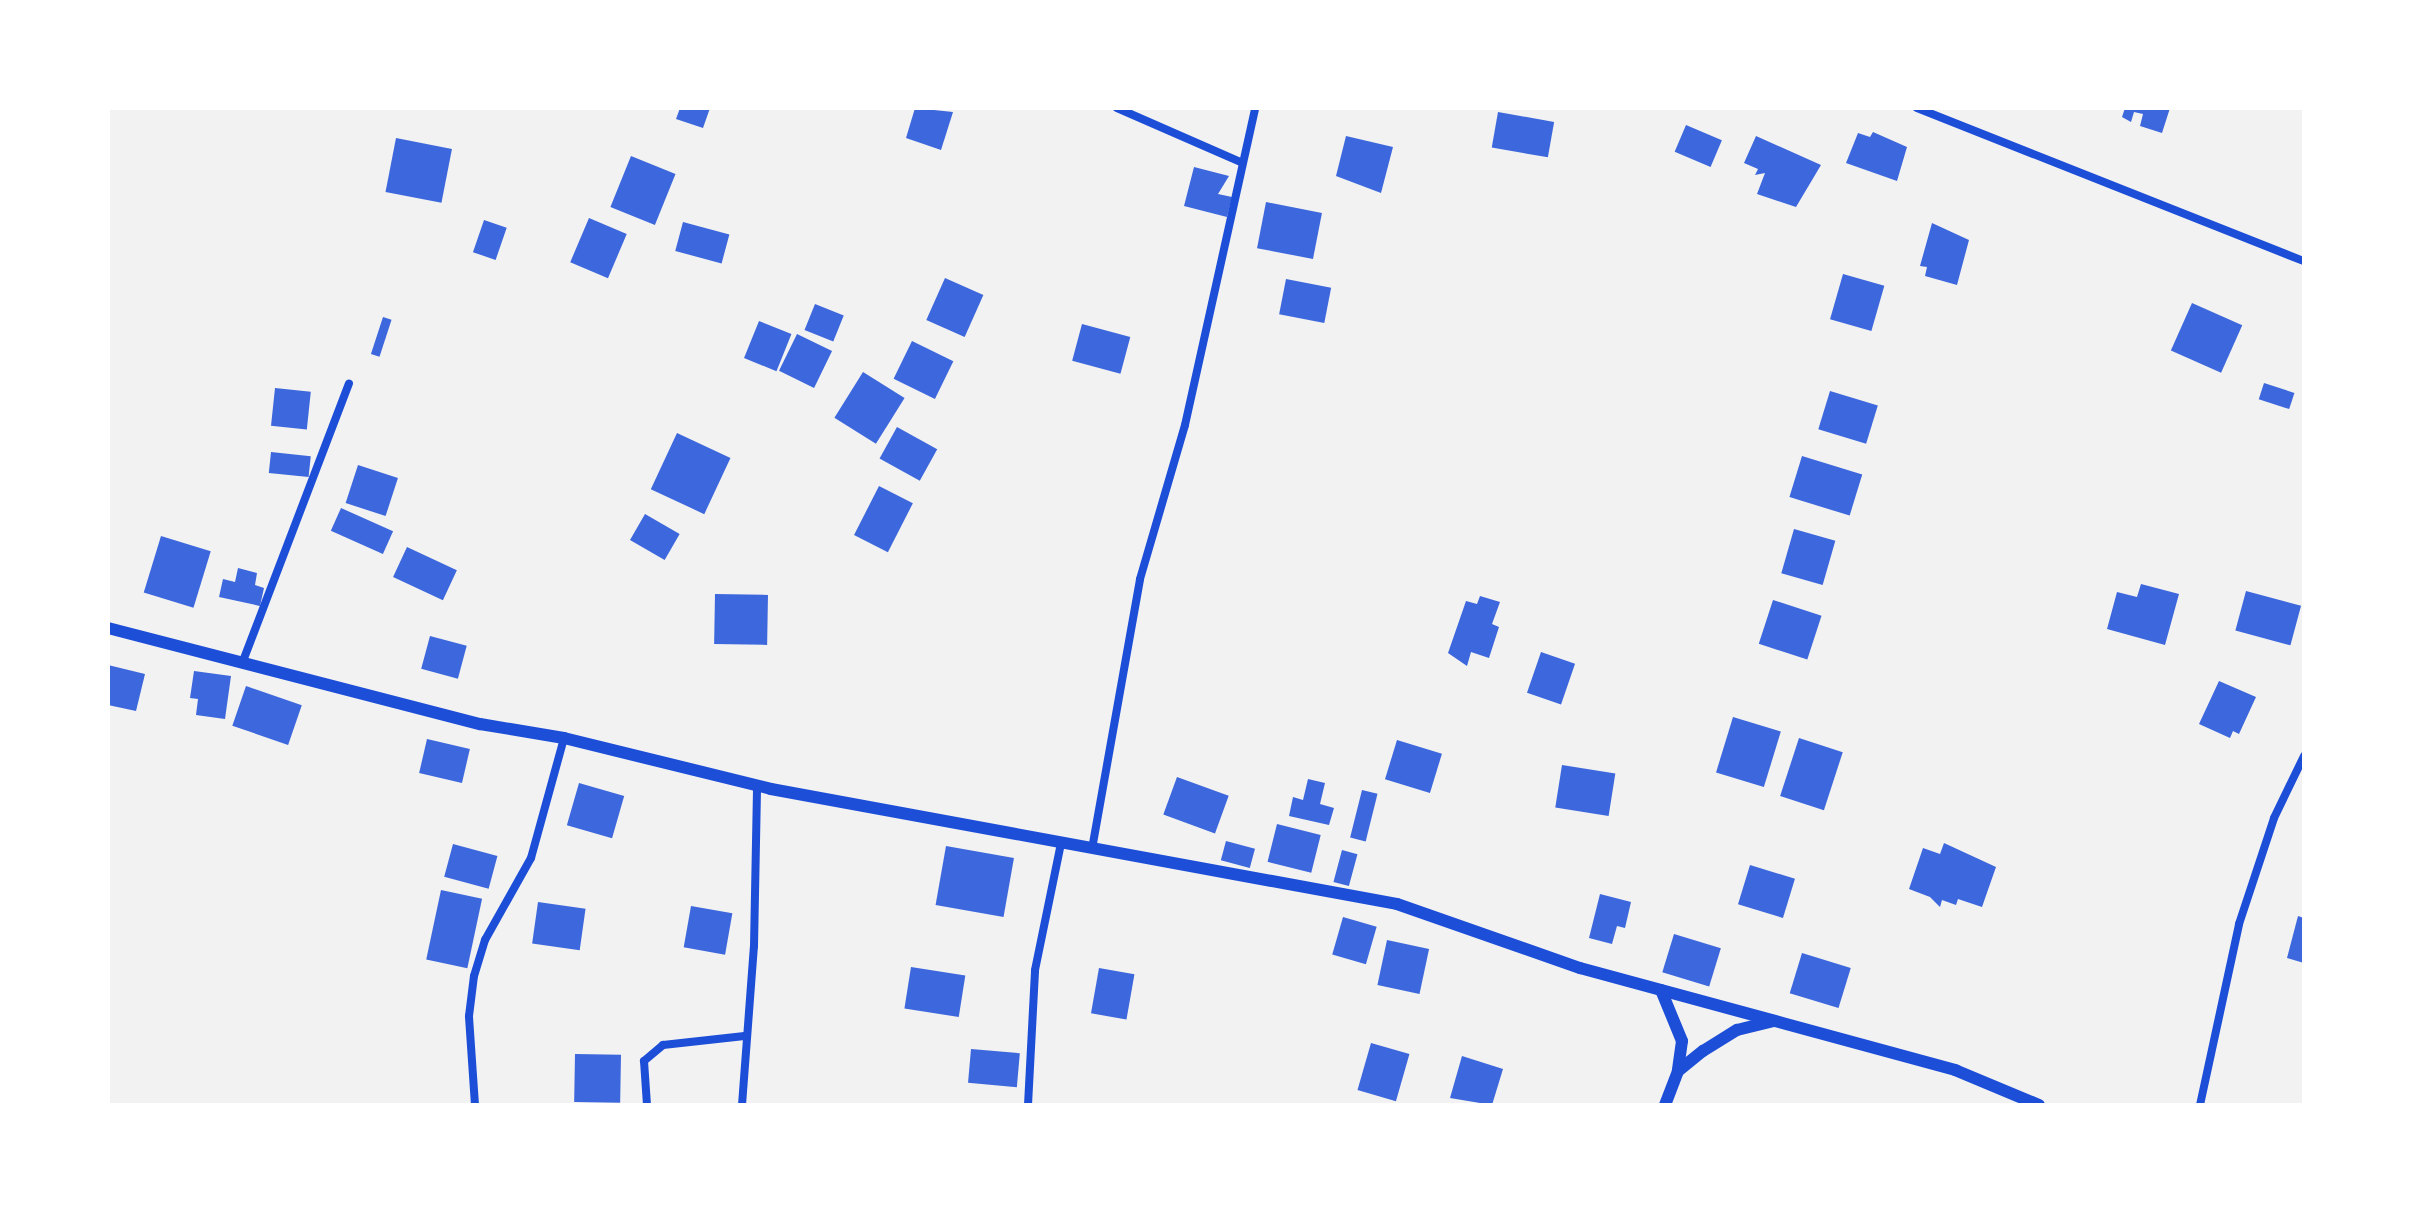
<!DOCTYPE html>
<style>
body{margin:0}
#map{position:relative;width:2412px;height:1213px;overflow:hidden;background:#f2f2f2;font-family:"DM Sans",sans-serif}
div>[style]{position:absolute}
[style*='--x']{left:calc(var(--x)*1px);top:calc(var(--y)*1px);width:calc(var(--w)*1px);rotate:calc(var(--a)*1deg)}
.building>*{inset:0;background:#3d67dc;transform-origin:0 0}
.minor>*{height:8px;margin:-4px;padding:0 4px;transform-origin:4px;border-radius:4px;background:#1d4ed8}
.tertiary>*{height:12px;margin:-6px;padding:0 6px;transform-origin:6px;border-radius:6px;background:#1d4ed8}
span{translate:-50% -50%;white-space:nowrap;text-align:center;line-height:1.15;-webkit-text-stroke:6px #fff;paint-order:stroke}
.frame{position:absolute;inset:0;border:110px solid #fff;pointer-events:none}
</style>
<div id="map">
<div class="building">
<i style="clip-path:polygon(680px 108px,710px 108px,703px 128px,676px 119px)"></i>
<i style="clip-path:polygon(915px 108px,953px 112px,941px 150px,906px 138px)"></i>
<i style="clip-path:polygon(2125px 108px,2170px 108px,2162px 133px,2140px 126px,2143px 114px,2134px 112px,2131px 122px,2122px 117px)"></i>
<i style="left:1498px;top:112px;width:57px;height:36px;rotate:10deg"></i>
<i style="left:1686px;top:125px;width:39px;height:29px;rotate:23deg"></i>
<i style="clip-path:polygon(1873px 132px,1907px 147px,1897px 181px,1846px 163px,1858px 133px,1870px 137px)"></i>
<i style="clip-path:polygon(1346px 136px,1393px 147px,1381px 193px,1336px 176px)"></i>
<i style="clip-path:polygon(1756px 136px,1821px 165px,1796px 207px,1757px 194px,1765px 173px,1755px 175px,1758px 169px,1744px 163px)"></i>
<i style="left:396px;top:138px;width:57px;height:55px;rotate:11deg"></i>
<i style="left:631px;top:156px;width:48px;height:55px;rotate:22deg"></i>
<i style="clip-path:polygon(1194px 167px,1229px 176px,1218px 194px,1232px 197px,1227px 217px,1184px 206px)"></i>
<i style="left:1266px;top:202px;width:57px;height:47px;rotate:11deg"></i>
<i style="left:589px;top:218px;width:41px;height:48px;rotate:23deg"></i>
<i style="left:484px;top:220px;width:24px;height:34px;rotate:19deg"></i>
<i style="left:683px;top:222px;width:48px;height:30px;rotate:15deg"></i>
<i style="clip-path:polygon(1932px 223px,1969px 240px,1957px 285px,1925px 276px,1927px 267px,1920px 266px)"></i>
<i style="left:1843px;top:274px;width:43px;height:47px;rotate:16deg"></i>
<i style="left:945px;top:278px;width:42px;height:46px;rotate:24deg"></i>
<i style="left:1286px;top:279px;width:46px;height:36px;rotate:11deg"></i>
<i style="left:2192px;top:303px;width:55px;height:52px;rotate:24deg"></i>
<i style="left:815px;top:304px;width:31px;height:28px;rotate:22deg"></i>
<i style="left:383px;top:317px;width:9px;height:39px;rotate:18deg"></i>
<i style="left:759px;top:321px;width:35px;height:40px;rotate:22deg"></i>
<i style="left:1082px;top:324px;width:50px;height:38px;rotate:15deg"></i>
<i style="left:797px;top:334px;width:39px;height:41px;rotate:26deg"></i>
<i style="left:912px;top:341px;width:46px;height:42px;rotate:26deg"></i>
<i style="left:863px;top:372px;width:49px;height:54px;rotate:32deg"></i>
<i style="left:2264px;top:383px;width:32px;height:17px;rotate:18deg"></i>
<i style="left:275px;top:388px;width:36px;height:38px;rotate:6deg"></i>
<i style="left:1830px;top:391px;width:50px;height:40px;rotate:17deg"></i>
<i style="left:897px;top:427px;width:46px;height:36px;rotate:29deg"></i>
<i style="left:677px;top:433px;width:59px;height:62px;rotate:25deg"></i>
<i style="left:271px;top:452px;width:40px;height:21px;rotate:6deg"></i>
<i style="left:1802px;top:456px;width:63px;height:43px;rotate:17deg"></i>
<i style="left:358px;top:465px;width:42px;height:40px;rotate:18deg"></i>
<i style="left:879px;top:486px;width:38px;height:55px;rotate:27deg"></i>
<i style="left:341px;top:508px;width:57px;height:25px;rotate:24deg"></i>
<i style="left:645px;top:514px;width:40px;height:30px;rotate:30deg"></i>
<i style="left:1794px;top:529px;width:43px;height:46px;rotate:16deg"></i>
<i style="left:161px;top:536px;width:52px;height:59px;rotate:17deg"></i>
<i style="left:407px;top:547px;width:55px;height:33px;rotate:25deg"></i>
<i style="clip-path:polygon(238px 568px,257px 573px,255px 585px,264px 588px,260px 606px,219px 597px,223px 579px,235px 582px)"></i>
<i style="clip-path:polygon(2141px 584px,2179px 594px,2165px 645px,2107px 629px,2117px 592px,2137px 597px)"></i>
<i style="left:2246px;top:591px;width:57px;height:41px;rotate:15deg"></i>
<i style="left:715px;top:594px;width:53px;height:50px;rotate:1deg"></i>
<i style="clip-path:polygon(1480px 596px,1500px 602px,1492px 624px,1499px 627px,1489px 658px,1471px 652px,1467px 666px,1448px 653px,1466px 601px,1477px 604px)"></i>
<i style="left:1773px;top:600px;width:51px;height:46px;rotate:18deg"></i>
<i style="left:430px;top:636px;width:38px;height:34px;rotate:15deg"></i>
<i style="left:1541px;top:652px;width:36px;height:43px;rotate:19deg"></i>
<i style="clip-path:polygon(108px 665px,145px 674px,136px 711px,108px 705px)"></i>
<i style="clip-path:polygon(194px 671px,231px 676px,225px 719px,196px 715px,198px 699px,190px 698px)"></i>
<i style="clip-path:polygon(2219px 681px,2256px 697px,2239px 734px,2233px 731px,2230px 738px,2199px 724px)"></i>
<i style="left:246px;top:686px;width:59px;height:42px;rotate:19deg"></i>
<i style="left:1733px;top:717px;width:50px;height:58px;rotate:17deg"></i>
<i style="left:1799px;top:738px;width:46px;height:61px;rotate:18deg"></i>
<i style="left:427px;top:739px;width:44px;height:35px;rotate:13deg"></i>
<i style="left:1397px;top:740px;width:47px;height:41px;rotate:17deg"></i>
<i style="left:1562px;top:765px;width:54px;height:43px;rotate:9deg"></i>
<i style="left:1177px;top:777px;width:55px;height:40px;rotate:20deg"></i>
<i style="clip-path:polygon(1308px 779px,1325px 783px,1320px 804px,1334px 808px,1329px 825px,1289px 816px,1293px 797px,1303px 800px)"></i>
<i style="left:579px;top:783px;width:47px;height:44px;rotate:16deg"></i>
<i style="left:1362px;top:790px;width:16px;height:49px;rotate:14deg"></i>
<i style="left:1277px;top:824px;width:45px;height:39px;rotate:14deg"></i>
<i style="left:1226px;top:841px;width:30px;height:20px;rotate:15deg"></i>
<i style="clip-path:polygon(1944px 843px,1996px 867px,1982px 907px,1958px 899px,1956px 905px,1942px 900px,1940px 907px,1930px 897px,1909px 889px,1923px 848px,1940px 854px)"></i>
<i style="left:453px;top:844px;width:46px;height:34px;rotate:15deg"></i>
<i style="left:946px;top:846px;width:69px;height:60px;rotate:10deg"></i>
<i style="left:1342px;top:850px;width:16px;height:33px;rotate:15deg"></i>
<i style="left:1750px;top:865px;width:47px;height:41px;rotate:17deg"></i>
<i style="left:441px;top:890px;width:42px;height:71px;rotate:12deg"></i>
<i style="clip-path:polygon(1600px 894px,1631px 902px,1625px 928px,1617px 926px,1612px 944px,1589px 938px)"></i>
<i style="left:538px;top:902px;width:48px;height:42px;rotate:8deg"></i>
<i style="left:691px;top:906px;width:42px;height:42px;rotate:10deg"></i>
<i style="clip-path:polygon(2298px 916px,2304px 918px,2304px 963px,2287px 958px)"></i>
<i style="left:1343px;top:917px;width:35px;height:39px;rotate:16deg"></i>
<i style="left:1674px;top:934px;width:49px;height:40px;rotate:17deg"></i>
<i style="left:1387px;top:940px;width:43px;height:46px;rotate:12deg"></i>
<i style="left:1802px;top:953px;width:51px;height:42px;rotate:17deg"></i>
<i style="left:911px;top:967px;width:55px;height:42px;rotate:9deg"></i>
<i style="left:1099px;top:968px;width:36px;height:46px;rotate:10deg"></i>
<i style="left:1371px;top:1043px;width:40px;height:49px;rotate:16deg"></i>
<i style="left:971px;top:1049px;width:49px;height:34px;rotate:5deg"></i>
<i style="left:575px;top:1054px;width:46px;height:48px;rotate:1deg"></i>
<i style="clip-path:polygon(1462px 1056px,1503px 1069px,1492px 1105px,1450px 1098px)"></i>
</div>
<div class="minor">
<i style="--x:1117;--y:108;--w:137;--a:23.6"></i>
<i style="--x:1917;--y:108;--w:416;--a:21.6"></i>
<i style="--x:243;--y:661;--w:297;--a:-69.1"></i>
<i style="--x:1092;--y:849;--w:274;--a:-79.9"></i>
<i style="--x:1140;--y:579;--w:160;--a:-73.7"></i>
<i style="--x:1185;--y:425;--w:325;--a:-77.5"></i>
<i style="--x:475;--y:1105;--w:89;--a:-93.9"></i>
<i style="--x:469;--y:1016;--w:40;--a:-82.9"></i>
<i style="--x:474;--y:976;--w:38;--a:-73"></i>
<i style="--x:485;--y:940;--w:94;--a:-60.7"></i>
<i style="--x:531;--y:858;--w:124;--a:-74.6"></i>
<i style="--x:647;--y:1105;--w:44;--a:-93.9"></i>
<i style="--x:644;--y:1061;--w:25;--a:-40"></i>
<i style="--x:663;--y:1045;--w:82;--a:-6.3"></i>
<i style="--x:742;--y:1105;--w:159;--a:-85.7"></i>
<i style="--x:754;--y:946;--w:161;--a:-88.9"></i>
<i style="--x:1028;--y:1105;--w:135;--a:-87"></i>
<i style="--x:1035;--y:970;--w:130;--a:-78.4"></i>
<i style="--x:2200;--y:1105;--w:185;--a:-77.8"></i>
<i style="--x:2239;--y:924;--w:112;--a:-71.7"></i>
<i style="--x:2274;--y:818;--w:69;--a:-64.2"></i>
</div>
<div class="tertiary">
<i style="--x:108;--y:628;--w:384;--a:14.5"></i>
<i style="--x:480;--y:724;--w:85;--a:9.5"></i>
<i style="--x:564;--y:738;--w:213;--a:13.8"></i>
<i style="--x:771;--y:789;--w:636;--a:10.41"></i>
<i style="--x:1397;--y:904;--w:194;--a:19.3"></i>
<i style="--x:1580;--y:968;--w:389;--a:15.2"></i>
<i style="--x:1955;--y:1070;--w:91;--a:22.6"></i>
<i style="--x:1661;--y:990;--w:55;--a:67.6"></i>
<i style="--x:1682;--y:1041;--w:30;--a:98"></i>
<i style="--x:1665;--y:1105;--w:36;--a:-69"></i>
<i style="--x:1678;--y:1071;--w:32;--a:-39"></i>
<i style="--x:1703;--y:1051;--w:40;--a:-32"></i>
<i style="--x:1737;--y:1030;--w:38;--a:-14"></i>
</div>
<div class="frame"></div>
</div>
